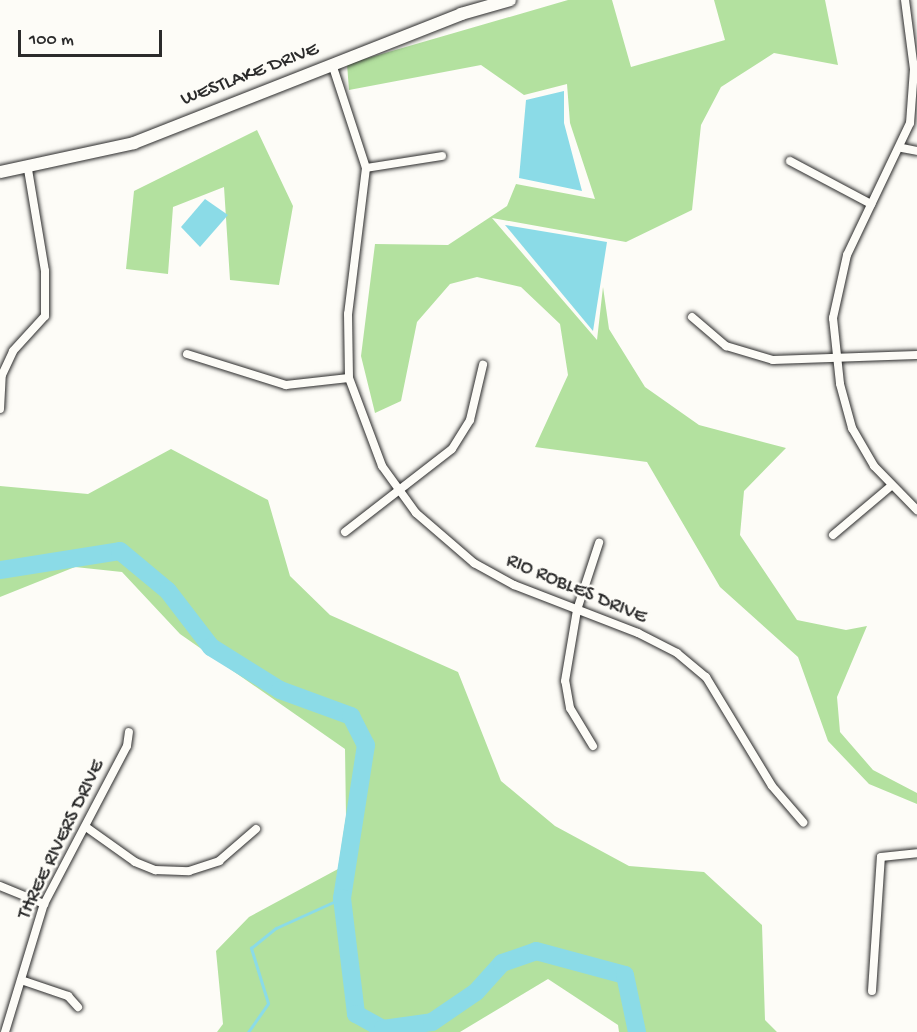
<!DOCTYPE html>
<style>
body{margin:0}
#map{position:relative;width:917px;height:1032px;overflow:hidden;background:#fdfcf7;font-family:"Gochi Hand",sans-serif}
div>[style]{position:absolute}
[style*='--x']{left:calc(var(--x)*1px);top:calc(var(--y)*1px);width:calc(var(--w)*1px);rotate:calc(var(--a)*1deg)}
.green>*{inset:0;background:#b3e19f}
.water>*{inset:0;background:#8bdbe7}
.stream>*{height:3px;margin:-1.5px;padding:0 1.5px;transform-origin:1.5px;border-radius:1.5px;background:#8bdbe7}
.river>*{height:18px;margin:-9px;padding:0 9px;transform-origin:9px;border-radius:9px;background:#8bdbe7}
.roads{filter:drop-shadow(0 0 2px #2b2b2b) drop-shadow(0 0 2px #2b2b2b)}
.street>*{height:8px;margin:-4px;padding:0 4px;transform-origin:4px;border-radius:4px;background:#fdfcf7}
.secondary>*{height:12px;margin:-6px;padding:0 6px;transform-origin:6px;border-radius:6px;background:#fdfcf7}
span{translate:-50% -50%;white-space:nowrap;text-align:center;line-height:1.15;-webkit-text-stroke:5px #fdfcf7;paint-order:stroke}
.street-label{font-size:20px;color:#2b2b2b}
.scale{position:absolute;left:18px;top:30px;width:144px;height:27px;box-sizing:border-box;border:3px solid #2b2b2b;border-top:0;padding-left:8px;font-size:18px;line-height:21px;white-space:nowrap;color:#2b2b2b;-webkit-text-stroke:4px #fdfcf7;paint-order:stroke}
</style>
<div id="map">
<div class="green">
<i style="clip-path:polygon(568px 0,612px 0,631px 67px,725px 40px,714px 0,825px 0,838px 65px,774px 53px,721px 87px,701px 125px,692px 210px,626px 242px,492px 218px,597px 340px,603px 287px,609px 329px,645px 387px,699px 425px,786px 448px,744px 491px,740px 535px,797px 620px,846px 630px,867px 626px,837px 697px,840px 732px,873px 770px,917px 793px,917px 804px,869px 784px,828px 741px,798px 657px,720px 587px,647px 462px,535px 447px,568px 375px,560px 324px,521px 287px,477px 277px,450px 284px,417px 322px,401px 401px,375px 413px,361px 356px,375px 244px,448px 245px,507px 206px,516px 184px,595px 199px,570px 123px,567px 84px,524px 95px,481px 65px,349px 90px,347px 64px)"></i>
<i style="clip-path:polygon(257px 130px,293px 206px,279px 285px,230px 280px,224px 187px,173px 207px,168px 274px,126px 269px,134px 191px)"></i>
<i style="clip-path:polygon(171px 449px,268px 500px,290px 576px,330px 615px,458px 672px,501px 781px,555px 826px,629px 866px,704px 872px,762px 925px,765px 1020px,777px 1032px,619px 1032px,618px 1025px,548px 979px,460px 1032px,217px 1032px,223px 1024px,216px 951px,249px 917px,338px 869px,346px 817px,345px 749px,180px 634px,122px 572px,75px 567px,0 597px,0 486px,88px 494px)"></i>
</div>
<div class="water">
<i style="clip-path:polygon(564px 91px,564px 123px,582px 191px,519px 178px,526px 100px)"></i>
<i style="clip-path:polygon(205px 199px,228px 215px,200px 247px,181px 227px)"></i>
<i style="clip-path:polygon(505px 225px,607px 242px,593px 331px)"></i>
</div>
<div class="stream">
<i style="--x:248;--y:1032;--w:35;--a:-55"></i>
<i style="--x:268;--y:1003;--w:58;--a:-107.2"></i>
<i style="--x:251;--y:948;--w:32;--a:-39"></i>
<i style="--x:276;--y:928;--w:72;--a:-24.4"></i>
</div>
<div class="river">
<i style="--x:0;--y:570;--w:121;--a:-9"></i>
<i style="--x:120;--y:551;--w:62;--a:39.8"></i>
<i style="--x:168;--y:591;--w:71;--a:52.5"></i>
<i style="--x:211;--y:647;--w:81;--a:31.9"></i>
<i style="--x:280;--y:690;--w:76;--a:20.1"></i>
<i style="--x:351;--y:716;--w:33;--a:63"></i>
<i style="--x:366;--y:745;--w:155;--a:98.9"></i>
<i style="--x:342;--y:898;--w:117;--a:83.1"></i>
<i style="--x:356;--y:1014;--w:31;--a:29"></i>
<i style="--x:383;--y:1029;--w:49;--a:-8.1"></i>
<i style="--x:432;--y:1022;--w:53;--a:-34.3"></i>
<i style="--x:476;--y:992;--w:39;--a:-48"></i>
<i style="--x:502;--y:963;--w:36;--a:-19"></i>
<i style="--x:536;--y:951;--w:92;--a:15.1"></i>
<i style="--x:625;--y:975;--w:58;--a:78.1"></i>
</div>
<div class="roads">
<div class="street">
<i style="--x:905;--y:0;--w:70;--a:82.6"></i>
<i style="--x:914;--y:69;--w:54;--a:94.2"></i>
<i style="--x:910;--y:123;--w:146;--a:115.5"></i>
<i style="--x:847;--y:255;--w:65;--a:102.5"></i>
<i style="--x:833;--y:318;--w:66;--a:83.9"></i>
<i style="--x:840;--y:384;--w:46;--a:74.7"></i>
<i style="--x:852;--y:428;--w:44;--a:59.9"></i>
<i style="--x:874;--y:466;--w:62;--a:45.7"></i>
<i style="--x:332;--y:64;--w:109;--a:71.9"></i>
<i style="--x:366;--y:168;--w:147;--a:97"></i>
<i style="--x:348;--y:314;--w:64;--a:89.1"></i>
<i style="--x:349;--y:378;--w:94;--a:69.4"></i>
<i style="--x:382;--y:466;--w:58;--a:54.1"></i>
<i style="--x:416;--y:513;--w:77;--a:40.8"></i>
<i style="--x:474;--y:563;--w:46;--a:28.8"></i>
<i style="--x:514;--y:585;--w:133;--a:21.2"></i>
<i style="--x:638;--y:633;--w:44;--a:27.1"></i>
<i style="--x:677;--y:653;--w:38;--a:40"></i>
<i style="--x:706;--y:677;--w:127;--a:58.8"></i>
<i style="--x:772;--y:786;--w:48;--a:49.3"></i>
<i style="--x:902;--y:148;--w:15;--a:11"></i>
<i style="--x:790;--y:161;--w:92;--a:28"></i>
<i style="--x:366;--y:168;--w:77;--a:-9"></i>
<i style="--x:692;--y:317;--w:45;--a:40.5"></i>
<i style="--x:726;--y:346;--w:49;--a:16.6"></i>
<i style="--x:773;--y:360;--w:144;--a:-2"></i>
<i style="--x:187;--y:354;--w:104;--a:17.4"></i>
<i style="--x:286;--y:385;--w:63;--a:-6.3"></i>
<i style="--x:0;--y:409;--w:34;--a:-87"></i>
<i style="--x:2;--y:375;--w:26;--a:-65"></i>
<i style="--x:13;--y:351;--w:47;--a:-47.6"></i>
<i style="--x:45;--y:316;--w:45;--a:-90"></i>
<i style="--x:45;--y:271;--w:103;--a:-99.5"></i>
<i style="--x:345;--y:532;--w:135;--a:-37.8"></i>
<i style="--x:452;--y:449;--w:34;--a:-58"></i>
<i style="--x:470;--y:420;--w:57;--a:-76.7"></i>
<i style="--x:833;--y:535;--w:76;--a:-40.2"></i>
<i style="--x:593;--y:746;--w:44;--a:-121.2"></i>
<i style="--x:570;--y:708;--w:27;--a:-100"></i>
<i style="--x:565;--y:681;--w:72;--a:-80.4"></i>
<i style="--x:577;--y:610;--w:71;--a:-71.8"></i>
<i style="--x:86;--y:827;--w:60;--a:35.5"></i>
<i style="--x:135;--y:862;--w:22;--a:22"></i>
<i style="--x:155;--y:870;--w:34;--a:2"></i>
<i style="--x:189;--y:871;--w:32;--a:-18"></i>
<i style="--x:219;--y:861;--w:49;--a:-40.9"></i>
<i style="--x:0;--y:886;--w:48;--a:22.2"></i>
<i style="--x:21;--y:980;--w:50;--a:18.8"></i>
<i style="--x:68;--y:996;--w:15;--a:48"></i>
<i style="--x:872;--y:991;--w:134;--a:-86.2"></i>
<i style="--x:881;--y:857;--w:36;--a:-6"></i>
<i style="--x:5;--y:1032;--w:134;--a:-73.1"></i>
<i style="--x:44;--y:904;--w:178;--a:-62.3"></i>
<i style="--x:127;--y:746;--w:14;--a:-82"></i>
</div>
<div class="secondary">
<i style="--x:0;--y:172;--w:137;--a:-12.2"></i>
<i style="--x:134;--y:143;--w:352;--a:-21.5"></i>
<i style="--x:461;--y:14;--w:51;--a:-15.9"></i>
</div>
</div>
<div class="street-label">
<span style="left:250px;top:75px;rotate:-21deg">WESTLAKE DRIVE</span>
<span style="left:576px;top:590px;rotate:23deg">RIO ROBLES DRIVE</span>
<span style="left:62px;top:840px;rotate:-64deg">THREE RIVERS DRIVE</span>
</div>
<div class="scale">100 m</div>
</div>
